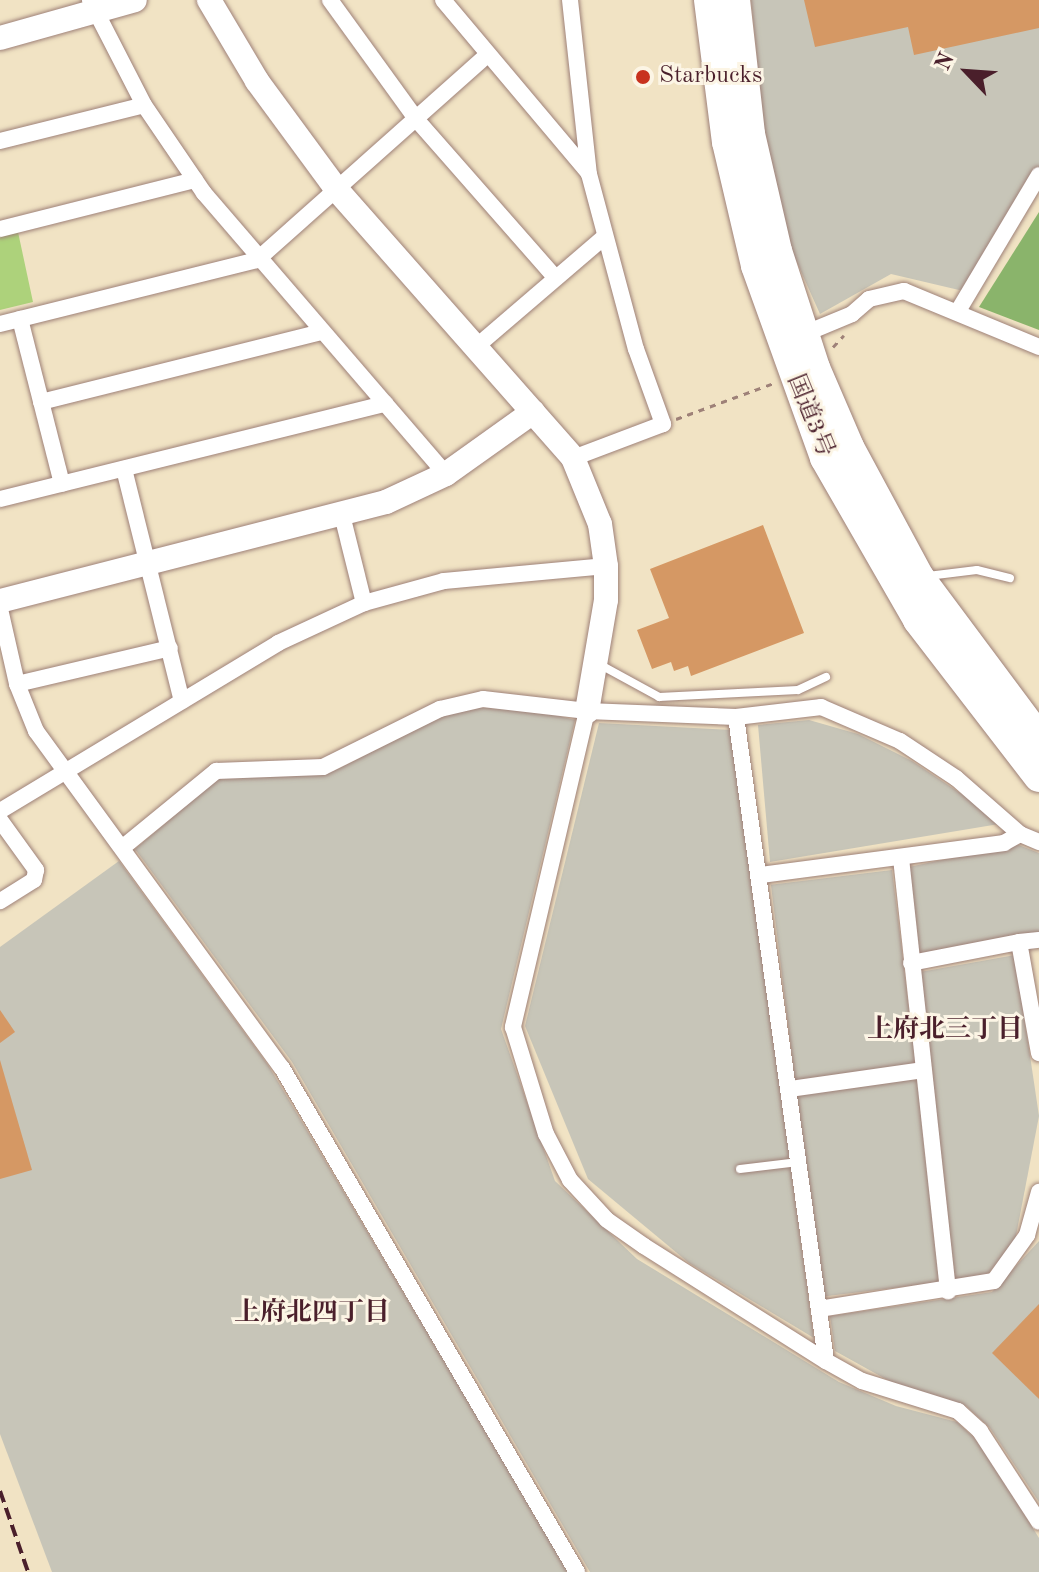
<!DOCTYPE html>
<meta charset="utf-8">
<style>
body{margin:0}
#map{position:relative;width:1039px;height:1572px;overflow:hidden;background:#f1e3c4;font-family:"Old Standard TT","Noto Serif JP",serif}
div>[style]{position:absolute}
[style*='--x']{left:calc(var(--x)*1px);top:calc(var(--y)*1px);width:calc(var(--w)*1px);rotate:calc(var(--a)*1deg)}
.industrial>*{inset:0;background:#c7c5b8;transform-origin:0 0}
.green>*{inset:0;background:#add27b}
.forest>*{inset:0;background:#8ab46b}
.building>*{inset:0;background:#d59864}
.path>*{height:3px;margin-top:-1.5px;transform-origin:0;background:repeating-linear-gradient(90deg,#9e8178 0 6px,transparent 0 12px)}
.roads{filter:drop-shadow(0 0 2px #9e8178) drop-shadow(0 0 2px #9e8178)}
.lane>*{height:8px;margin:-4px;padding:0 4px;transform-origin:4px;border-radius:4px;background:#fff}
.street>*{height:16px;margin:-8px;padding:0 8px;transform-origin:8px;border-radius:8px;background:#fff}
.secondary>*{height:24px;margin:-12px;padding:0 12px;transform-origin:12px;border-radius:12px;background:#fff}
.highway>*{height:30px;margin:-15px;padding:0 15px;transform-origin:15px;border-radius:15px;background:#fff}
.rail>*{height:4px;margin-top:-2px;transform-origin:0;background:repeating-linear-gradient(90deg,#4a1f2b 0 12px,transparent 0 18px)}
.dots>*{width:22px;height:22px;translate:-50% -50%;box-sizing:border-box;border:4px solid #fcf5e5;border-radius:50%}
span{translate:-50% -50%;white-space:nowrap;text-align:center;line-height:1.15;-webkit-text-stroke:6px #fcf5e5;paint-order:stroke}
.poi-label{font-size:24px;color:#4a1f2b}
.left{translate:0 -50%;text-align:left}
.street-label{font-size:24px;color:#4a1f2b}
.neighbourhood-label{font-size:26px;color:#4a1f2b;font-weight:700}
.north{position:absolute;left:927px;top:32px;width:80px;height:80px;-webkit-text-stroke:6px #fcf5e5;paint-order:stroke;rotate:295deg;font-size:22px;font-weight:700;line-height:32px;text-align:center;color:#4a1f2b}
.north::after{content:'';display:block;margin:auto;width:28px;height:36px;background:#4a1f2b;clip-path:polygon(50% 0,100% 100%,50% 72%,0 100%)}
</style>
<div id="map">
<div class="industrial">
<i style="clip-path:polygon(751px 0,1039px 0,1039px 171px,976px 294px,891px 274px,820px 314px,790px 247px,764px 127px)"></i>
<i style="clip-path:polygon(475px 707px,539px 711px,575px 720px,501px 1029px,555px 1181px,637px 1259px,839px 1382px,896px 1406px,957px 1422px,981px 1444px,1039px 1538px,1039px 1572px,590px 1572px,292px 1062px,135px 849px,220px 777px,338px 769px,444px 715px)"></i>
<i style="clip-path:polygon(809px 720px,858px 734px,912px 761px,1005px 823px,770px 862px,758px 725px)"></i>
<i style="clip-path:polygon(599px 723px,732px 730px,814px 1338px,689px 1263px,588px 1179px,525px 1026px)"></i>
<i style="clip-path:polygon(1016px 844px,1039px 853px,1039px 935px,919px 955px,909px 867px)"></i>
<i style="clip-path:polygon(119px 861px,268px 1065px,570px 1572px,52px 1572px,0 1434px,0 947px)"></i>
<i style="left:892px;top:870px;width:415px;height:122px;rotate:83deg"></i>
<i style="clip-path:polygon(1015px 955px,1039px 1116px,1015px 1241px,988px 1274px,954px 1280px,920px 972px)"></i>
<i style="clip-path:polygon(1039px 1241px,1039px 1502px,990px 1428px,966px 1406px,900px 1387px,835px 1351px,830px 1316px,992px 1292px)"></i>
</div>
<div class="green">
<i style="clip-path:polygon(18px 232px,33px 302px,0 310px,0 236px)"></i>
</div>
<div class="forest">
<i style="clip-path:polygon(1039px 212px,1039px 330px,979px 307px)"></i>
</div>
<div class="building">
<i style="clip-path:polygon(804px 0,1039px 0,1039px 28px,914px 55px,908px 27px,815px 47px)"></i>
<i style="clip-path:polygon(763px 525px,804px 633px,691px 676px,688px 666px,674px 671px,671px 662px,652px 669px,637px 630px,669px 618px,650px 569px)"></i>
<i style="clip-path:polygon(0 1010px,15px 1032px,0 1043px)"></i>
<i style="clip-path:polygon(0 1060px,32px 1170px,0 1179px)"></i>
<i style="clip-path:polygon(1039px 1304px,1039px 1399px,992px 1353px)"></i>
</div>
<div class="path">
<i style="--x:833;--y:347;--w:16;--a:-47"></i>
<i style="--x:676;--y:419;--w:104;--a:-20.2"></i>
</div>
<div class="roads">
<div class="lane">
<i style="--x:928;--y:576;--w:49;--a:-7"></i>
<i style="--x:977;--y:570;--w:34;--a:14"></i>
<i style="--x:597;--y:663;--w:71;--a:28.7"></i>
<i style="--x:659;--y:697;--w:139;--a:-2.9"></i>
<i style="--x:798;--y:690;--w:31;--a:-25"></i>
<i style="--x:740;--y:1169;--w:59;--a:-6.8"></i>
</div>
<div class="street">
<i style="--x:90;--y:0;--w:118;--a:62.8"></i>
<i style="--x:144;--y:105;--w:107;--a:55.7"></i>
<i style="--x:204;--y:193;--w:371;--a:49.3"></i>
<i style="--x:330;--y:0;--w:147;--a:54.1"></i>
<i style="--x:416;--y:119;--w:210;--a:48.7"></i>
<i style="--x:443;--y:0;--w:225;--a:49.9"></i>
<i style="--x:570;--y:0;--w:175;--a:83.8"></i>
<i style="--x:589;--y:174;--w:181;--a:75"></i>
<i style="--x:636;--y:349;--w:80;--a:70.2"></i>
<i style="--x:663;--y:424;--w:96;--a:159.3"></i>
<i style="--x:0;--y:141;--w:148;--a:-14"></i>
<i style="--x:0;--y:229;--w:201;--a:-14.1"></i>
<i style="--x:958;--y:311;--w:158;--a:-59.2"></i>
<i style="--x:20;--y:319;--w:170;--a:75.7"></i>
<i style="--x:0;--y:324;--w:265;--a:-14"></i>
<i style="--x:257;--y:260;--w:307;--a:-41.7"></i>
<i style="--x:804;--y:334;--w:52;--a:-22.6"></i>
<i style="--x:852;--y:314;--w:23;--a:-41"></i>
<i style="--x:869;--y:299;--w:36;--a:-13"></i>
<i style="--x:904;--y:291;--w:146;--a:22.5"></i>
<i style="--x:477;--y:346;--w:167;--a:-40.6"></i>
<i style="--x:41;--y:402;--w:289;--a:-14"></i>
<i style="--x:124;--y:469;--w:239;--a:76"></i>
<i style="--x:0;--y:499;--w:397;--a:-13.9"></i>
<i style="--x:342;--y:515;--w:91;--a:76"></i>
<i style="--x:0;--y:609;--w:77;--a:77.2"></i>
<i style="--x:17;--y:684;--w:51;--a:68"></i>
<i style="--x:36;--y:731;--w:417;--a:53.9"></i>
<i style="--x:282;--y:1068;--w:584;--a:59.66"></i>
<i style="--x:17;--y:684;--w:157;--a:-13.2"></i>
<i style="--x:587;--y:711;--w:325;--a:103.2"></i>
<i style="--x:513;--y:1027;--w:112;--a:72.9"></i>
<i style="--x:546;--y:1134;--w:52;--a:62.4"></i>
<i style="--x:570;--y:1180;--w:54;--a:47.2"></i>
<i style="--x:607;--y:1220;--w:45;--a:35.1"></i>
<i style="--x:644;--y:1246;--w:215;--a:32.3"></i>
<i style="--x:826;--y:1361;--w:41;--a:29.1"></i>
<i style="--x:862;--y:1381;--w:101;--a:17.4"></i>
<i style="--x:958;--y:1411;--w:30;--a:42"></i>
<i style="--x:980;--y:1431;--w:108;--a:57"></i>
<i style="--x:736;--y:717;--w:650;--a:82.04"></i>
<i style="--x:0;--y:811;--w:325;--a:-31.1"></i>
<i style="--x:278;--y:643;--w:95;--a:-24.9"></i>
<i style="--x:364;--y:603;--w:83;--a:-15.4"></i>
<i style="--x:444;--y:581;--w:163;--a:-5.3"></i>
<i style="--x:0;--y:820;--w:62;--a:54.2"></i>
<i style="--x:36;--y:870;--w:10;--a:101"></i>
<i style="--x:34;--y:880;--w:40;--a:148"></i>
<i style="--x:1020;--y:834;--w:21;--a:23"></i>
<i style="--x:122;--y:848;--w:122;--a:-39.3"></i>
<i style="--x:216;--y:771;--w:107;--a:-2.1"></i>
<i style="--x:323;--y:767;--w:131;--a:-26.4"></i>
<i style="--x:440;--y:709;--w:44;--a:-13.1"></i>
<i style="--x:483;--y:699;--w:105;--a:6.6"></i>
<i style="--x:587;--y:711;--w:149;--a:2.3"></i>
<i style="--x:736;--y:717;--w:86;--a:-6.7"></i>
<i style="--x:821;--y:707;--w:86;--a:23.3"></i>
<i style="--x:900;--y:741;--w:67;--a:33.5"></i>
<i style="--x:956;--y:778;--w:85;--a:41.2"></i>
<i style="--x:1020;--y:834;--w:18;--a:151"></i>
<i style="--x:1004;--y:843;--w:245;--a:172.5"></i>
<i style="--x:901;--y:858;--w:436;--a:83.8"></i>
<i style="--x:1019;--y:942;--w:20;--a:-6"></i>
<i style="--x:911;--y:963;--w:110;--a:-11"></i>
<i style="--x:1019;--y:942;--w:113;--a:79.8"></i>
<i style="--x:790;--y:1089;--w:134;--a:-8.1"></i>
<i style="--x:819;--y:1309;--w:177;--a:-9.1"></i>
<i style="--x:994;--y:1281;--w:57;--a:-54.3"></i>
<i style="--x:1027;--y:1235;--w:45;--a:-74.4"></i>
</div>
<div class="secondary">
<i style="--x:209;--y:0;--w:94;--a:59.3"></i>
<i style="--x:257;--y:81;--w:135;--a:53.7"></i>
<i style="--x:337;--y:190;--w:357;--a:48.6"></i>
<i style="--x:573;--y:458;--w:71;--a:67.8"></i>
<i style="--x:600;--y:524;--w:42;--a:81.9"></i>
<i style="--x:606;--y:566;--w:34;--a:90"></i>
<i style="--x:606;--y:600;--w:113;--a:99.7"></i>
<i style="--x:0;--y:38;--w:140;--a:-15.7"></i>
<i style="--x:0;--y:601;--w:398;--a:-14.4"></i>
<i style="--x:386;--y:502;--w:66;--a:-25"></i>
<i style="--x:446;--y:474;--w:107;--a:-35.5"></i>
</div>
<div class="highway">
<i style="--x:709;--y:0;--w:143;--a:82.8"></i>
<i style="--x:727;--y:142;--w:127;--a:76.8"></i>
<i style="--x:756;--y:266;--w:204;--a:70.2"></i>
<i style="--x:825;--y:458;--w:187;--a:60.1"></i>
<i style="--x:918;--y:620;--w:198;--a:52.4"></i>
<i style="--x:735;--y:0;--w:135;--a:83.6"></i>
<i style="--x:750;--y:134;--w:120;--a:77"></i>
<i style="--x:777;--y:251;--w:123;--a:72"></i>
<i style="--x:815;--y:368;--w:86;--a:66.7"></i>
<i style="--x:849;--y:447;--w:148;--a:61.7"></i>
<i style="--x:919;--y:577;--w:201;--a:53.3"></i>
</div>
</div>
<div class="rail">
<i style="--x:0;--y:1491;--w:86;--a:70.9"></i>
</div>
<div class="dots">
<i style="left:643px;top:77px;background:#c8321e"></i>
</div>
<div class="poi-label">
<span class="left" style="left:659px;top:77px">Starbucks</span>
</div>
<div class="street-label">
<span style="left:809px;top:416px;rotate:68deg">国道3号</span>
</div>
<div class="neighbourhood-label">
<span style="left:945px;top:1031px">上府北三丁目</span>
<span style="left:312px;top:1314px">上府北四丁目</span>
</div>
<div class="north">N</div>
</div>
